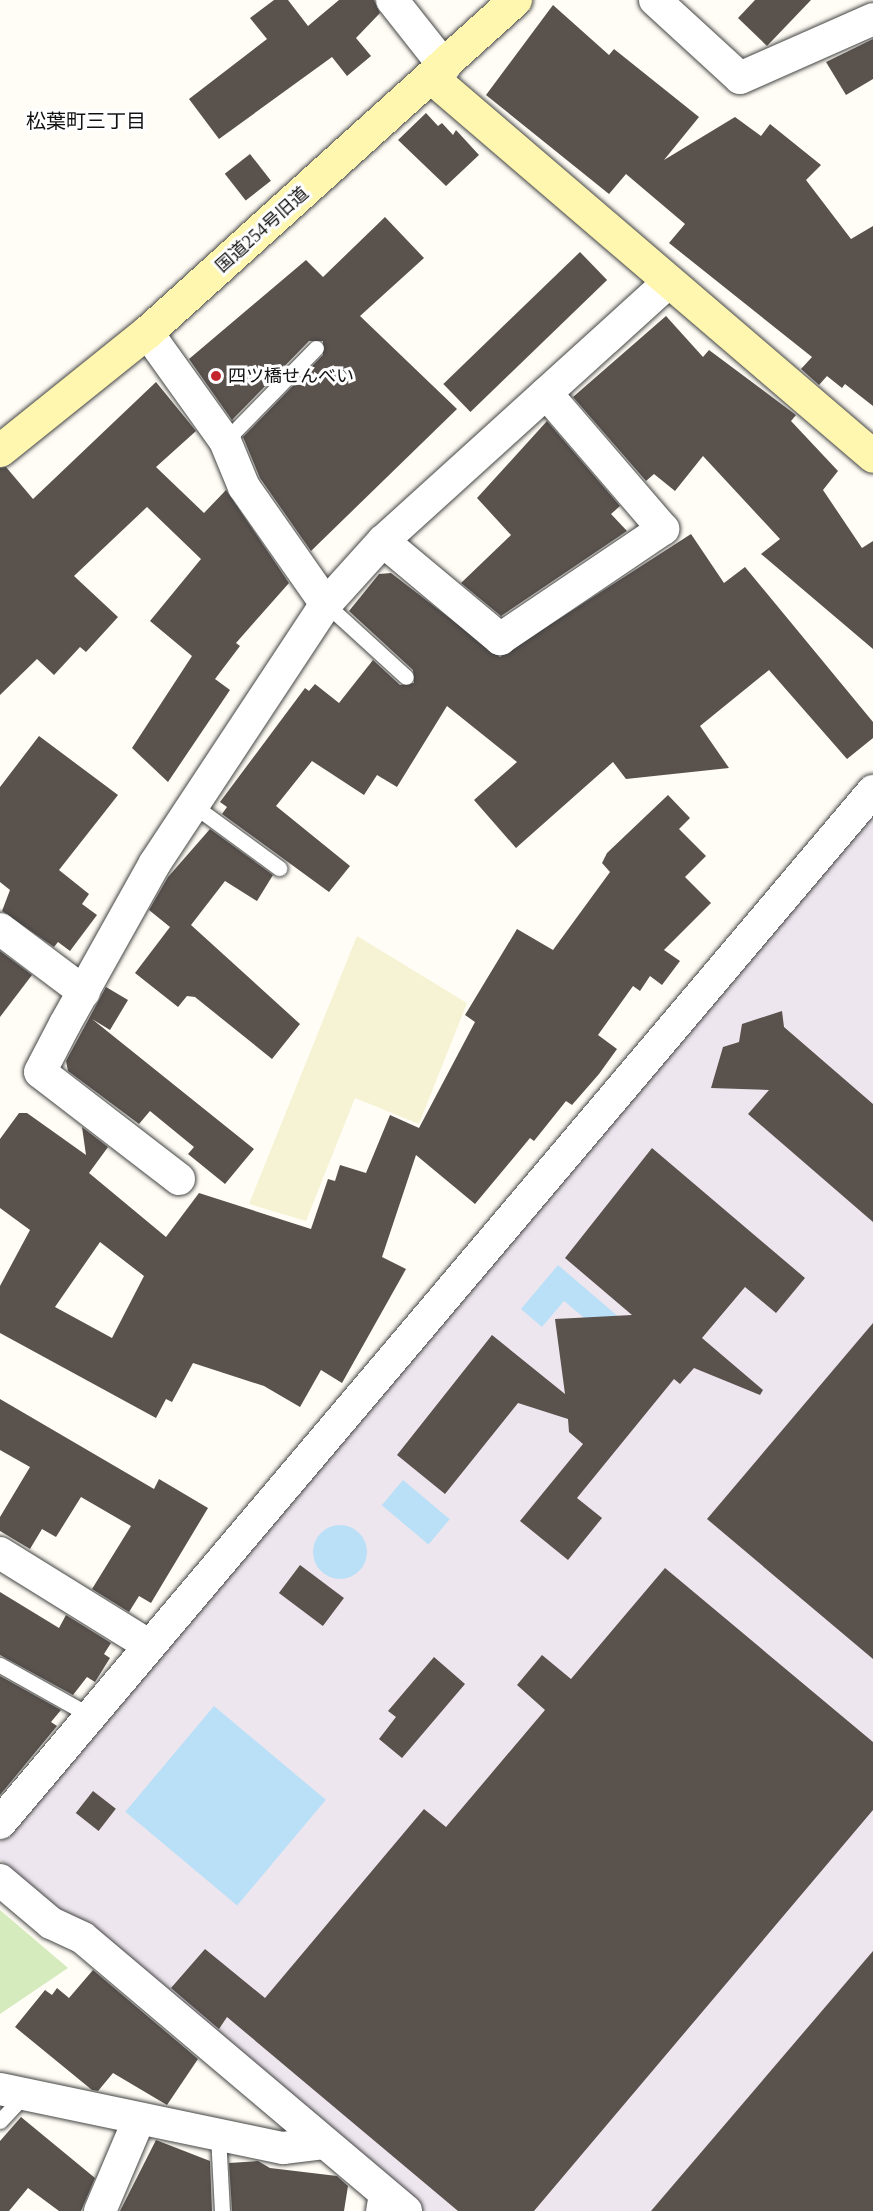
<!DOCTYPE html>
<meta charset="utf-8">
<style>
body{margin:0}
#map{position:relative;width:873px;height:2211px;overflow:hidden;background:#fffdf5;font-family:"Times New Roman","Noto Sans JP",serif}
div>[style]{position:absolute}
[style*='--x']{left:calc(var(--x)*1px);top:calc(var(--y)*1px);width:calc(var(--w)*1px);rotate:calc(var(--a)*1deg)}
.industrial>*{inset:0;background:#eee6ef}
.farmland>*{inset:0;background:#f6f3d4}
.green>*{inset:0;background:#d5ebbd}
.water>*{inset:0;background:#b9e0f7;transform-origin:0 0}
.round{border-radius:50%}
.building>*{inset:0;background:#5a524d;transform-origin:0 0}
.roads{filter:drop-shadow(0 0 2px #444) drop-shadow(0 0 2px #444)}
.lane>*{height:15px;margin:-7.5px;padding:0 7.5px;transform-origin:7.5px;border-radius:7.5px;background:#fff}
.street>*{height:32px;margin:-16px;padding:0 16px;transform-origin:16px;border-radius:16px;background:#fff}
.secondary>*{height:33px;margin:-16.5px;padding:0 16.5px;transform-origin:16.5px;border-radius:16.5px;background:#fff6b0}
.dots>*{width:16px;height:16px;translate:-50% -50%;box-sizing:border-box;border:3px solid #fff;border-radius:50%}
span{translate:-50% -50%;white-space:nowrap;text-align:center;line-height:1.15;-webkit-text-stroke:6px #fff;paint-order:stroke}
.street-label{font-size:18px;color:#111}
.poi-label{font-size:18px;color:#111}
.left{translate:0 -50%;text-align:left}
.neighbourhood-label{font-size:20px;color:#111}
</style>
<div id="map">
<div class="industrial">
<i style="clip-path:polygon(873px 813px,873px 2211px,416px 2211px,0 1860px,0 1842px)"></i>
</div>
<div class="farmland">
<i style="clip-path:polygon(357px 936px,467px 1003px,419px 1124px,355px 1098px,306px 1221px,249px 1204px)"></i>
</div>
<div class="green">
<i style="clip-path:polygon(0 1910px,68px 1968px,0 2014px)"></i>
</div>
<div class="water">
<i style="clip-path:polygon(558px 1265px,634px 1330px,619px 1347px,564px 1301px,542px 1327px,521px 1309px)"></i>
<i style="left:403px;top:1480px;width:61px;height:33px;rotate:40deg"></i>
<i class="round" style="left:313px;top:1525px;width:54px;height:54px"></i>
<i style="left:214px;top:1706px;width:146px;height:138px;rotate:40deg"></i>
</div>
<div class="building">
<i style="clip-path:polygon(274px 0,288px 0,308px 26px,339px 0,374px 0,380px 13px,356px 38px,371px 56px,347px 76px,332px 57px,219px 139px,189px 99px,267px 39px,250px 18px)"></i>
<i style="clip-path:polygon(755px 0,811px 0,767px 46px,738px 18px)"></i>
<i style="clip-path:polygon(553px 5px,609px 55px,614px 49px,699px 117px,664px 160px,735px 117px,761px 136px,770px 124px,821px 165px,806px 180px,851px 239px,873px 226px,873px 406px,845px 384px,842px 388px,827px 376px,819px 385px,801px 369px,812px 357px,669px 243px,685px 224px,626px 174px,609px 194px,486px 95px)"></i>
<i style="clip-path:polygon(873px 39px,873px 79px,846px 95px,826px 62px)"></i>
<i style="clip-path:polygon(426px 113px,438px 126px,442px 123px,453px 135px,456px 130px,479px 155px,446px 186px,398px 140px)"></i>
<i style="left:250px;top:154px;width:34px;height:32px;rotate:52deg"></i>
<i style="clip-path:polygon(385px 217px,424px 258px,360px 316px,457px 409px,311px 551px,260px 478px,243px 437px,323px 355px,323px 341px,309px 341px,232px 420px,189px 359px,306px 260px,323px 277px)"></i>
<i style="left:580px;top:252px;width:39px;height:190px;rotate:46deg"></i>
<i style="clip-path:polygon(666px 316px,703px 357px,709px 350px,796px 415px,791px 421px,838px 471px,823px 490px,862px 548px,873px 541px,873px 649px,761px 554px,780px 539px,703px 456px,675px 491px,654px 474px,646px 481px,573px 397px)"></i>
<i style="clip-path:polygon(156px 382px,196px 431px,156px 467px,204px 513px,226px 490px,289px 583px,236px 643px,240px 646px,215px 679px,230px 690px,168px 782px,132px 748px,192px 656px,150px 621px,201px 559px,147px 507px,74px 576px,118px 617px,86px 652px,80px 647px,54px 675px,37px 659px,0 695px,0 468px,6px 467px,33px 499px)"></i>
<i style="clip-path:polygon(547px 421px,620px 506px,611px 514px,627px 531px,501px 616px,461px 583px,511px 535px,477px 498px)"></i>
<i style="clip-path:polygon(691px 534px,724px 583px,745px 567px,873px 722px,873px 738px,847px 759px,769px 670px,700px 726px,729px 768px,626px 779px,613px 762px,516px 848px,474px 800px,517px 762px,447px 706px,397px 787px,377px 775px,364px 795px,312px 761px,276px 806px,350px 866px,329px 892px,222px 814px,227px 807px,220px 802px,305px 688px,309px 691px,315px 684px,339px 703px,373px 660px,400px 685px,414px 683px,413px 670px,349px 611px,379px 574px,391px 573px,500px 657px)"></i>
<i style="clip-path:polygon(39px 736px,118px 795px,59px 870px,89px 894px,82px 904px,97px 915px,70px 951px,58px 942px,54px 947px,2px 911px,10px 890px,0 882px,0 787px)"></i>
<i style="clip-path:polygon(evenodd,668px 795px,690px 818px,679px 829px,706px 856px,685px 877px,711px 903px,664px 950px,680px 961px,662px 985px,650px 976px,640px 991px,633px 986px,598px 1035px,617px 1049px,599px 1074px,572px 1105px,566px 1101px,534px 1141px,530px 1138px,475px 1204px,416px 1155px,382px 1257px,406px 1269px,342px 1383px,321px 1370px,300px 1407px,264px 1386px,193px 1363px,172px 1402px,166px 1399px,156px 1418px,0 1333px,0 1286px,30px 1230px,0 1208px,0 1139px,19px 1113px,27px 1113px,86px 1155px,82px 1127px,108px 1147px,89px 1173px,166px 1237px,199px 1193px,311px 1229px,328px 1179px,335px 1181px,340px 1165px,366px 1173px,390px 1115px,419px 1128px,475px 1022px,465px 1015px,517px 929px,553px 950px,610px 872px,602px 863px,607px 853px,668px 795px,100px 1242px,144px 1276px,112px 1338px,55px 1307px,100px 1242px)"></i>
<i style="clip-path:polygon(210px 829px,273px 875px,257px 901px,225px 881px,191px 925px,300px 1024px,272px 1059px,195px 997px,187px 996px,178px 1007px,135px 973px,170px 927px,149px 910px,168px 877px)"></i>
<i style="clip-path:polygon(0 951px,32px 975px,0 1017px)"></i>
<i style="clip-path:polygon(106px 987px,128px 1000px,110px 1030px,92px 1019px,254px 1149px,225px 1184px,188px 1154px,194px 1147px,150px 1111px,139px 1124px,68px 1071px,66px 1061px)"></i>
<i style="clip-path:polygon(782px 1011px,784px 1027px,873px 1104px,873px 1222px,748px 1114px,769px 1090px,711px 1088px,723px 1047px,739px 1042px,742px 1024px)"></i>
<i style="clip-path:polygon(652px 1148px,805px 1278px,776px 1313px,745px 1287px,702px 1338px,763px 1390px,760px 1395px,694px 1368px,680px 1384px,674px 1379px,577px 1498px,602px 1518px,568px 1560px,520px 1521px,583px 1444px,569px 1432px,568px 1419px,518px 1403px,445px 1494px,397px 1455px,492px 1335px,565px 1394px,555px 1319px,632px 1315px,565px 1258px)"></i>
<i style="clip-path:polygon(873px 1323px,873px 1659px,707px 1519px)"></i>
<i style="clip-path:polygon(0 1399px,154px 1489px,159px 1479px,208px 1508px,151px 1603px,139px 1596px,129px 1612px,92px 1589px,131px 1526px,81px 1497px,56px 1537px,42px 1529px,30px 1549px,0 1531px,0 1517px,30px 1467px,0 1450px)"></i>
<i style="left:300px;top:1565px;width:55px;height:35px;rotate:37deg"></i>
<i style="clip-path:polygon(665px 1568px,873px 1742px,873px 1810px,534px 2211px,458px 2211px,227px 2017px,219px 2029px,171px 1988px,205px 1949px,265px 1998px,424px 1809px,446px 1827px,545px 1710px,517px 1685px,542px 1655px,571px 1679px)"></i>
<i style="clip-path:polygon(0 1592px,59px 1628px,66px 1615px,111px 1643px,104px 1654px,110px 1658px,95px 1682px,87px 1677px,73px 1695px,0 1655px)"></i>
<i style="clip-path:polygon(434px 1657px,465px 1684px,402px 1758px,379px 1739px,396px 1717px,388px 1711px)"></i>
<i style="clip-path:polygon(0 1676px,61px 1710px,51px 1722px,57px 1726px,0 1795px)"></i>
<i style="left:93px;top:1791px;width:29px;height:28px;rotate:38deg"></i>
<i style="clip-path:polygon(873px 1951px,873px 2211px,651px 2211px)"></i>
<i style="clip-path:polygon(93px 1970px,198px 2059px,167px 2105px,113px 2073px,98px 2091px,92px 2090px,15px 2027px,45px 1990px,52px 1995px,57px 1988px,69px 1998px)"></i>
<i style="clip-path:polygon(21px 2117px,95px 2178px,81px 2211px,59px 2211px,28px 2188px,9px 2211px,0 2211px,0 2141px)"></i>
<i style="clip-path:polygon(156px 2140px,210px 2161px,212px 2211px,120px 2211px)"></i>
<i style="clip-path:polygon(258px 2161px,270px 2168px,337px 2176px,348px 2186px,344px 2211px,232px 2211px,229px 2163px)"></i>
</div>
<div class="roads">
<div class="lane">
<i style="--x:225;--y:441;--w:130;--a:-45.6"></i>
<i style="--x:326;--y:604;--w:108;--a:42.4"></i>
<i style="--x:193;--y:805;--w:107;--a:36.2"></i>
<i style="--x:0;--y:1665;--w:104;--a:29.3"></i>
<i style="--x:0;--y:2121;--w:35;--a:-47"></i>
<i style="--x:218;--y:2135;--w:76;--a:87"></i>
<i style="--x:373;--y:2211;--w:24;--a:-81"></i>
</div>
<div class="street">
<i style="--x:392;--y:0;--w:85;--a:51.7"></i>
<i style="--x:655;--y:0;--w:115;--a:42.5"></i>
<i style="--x:740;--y:78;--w:145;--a:-23.9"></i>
<i style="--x:147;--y:332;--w:134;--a:54.4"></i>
<i style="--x:225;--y:441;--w:50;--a:67.6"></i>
<i style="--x:244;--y:487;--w:143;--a:55"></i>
<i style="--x:383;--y:541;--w:153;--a:39.9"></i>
<i style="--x:500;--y:639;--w:197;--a:-34"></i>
<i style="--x:663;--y:529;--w:179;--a:-130.7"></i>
<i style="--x:0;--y:929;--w:105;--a:36.9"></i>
<i style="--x:179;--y:1179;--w:175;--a:-142.4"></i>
<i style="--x:40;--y:1072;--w:54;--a:-62.5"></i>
<i style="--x:65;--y:1024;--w:184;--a:-60.8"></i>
<i style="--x:155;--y:863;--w:310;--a:-56.6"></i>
<i style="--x:326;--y:604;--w:85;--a:-47.9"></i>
<i style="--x:383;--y:541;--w:384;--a:-42.2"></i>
<i style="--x:0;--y:1553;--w:176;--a:31.8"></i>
<i style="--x:0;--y:1823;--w:1352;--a:-49.77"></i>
<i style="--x:0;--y:1880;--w:67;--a:40.1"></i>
<i style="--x:51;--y:1923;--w:35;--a:25"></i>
<i style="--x:83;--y:1938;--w:423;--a:40.2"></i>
<i style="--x:0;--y:2089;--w:289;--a:11.8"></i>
<i style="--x:283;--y:2148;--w:41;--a:-7"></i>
<i style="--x:100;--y:2211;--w:100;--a:-67"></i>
</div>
<div class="secondary">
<i style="--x:431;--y:77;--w:582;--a:40.61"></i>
<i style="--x:0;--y:450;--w:189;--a:-38.8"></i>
<i style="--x:147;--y:332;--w:496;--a:-42.1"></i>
</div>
</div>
<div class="dots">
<i style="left:216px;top:376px;background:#c4262e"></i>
</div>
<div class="street-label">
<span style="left:262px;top:230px;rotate:-42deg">国道254号旧道</span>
</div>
<div class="poi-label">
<span class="left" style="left:228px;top:376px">四ツ橋せんべい</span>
</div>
<div class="neighbourhood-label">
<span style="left:86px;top:121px">松葉町三丁目</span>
</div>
</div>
